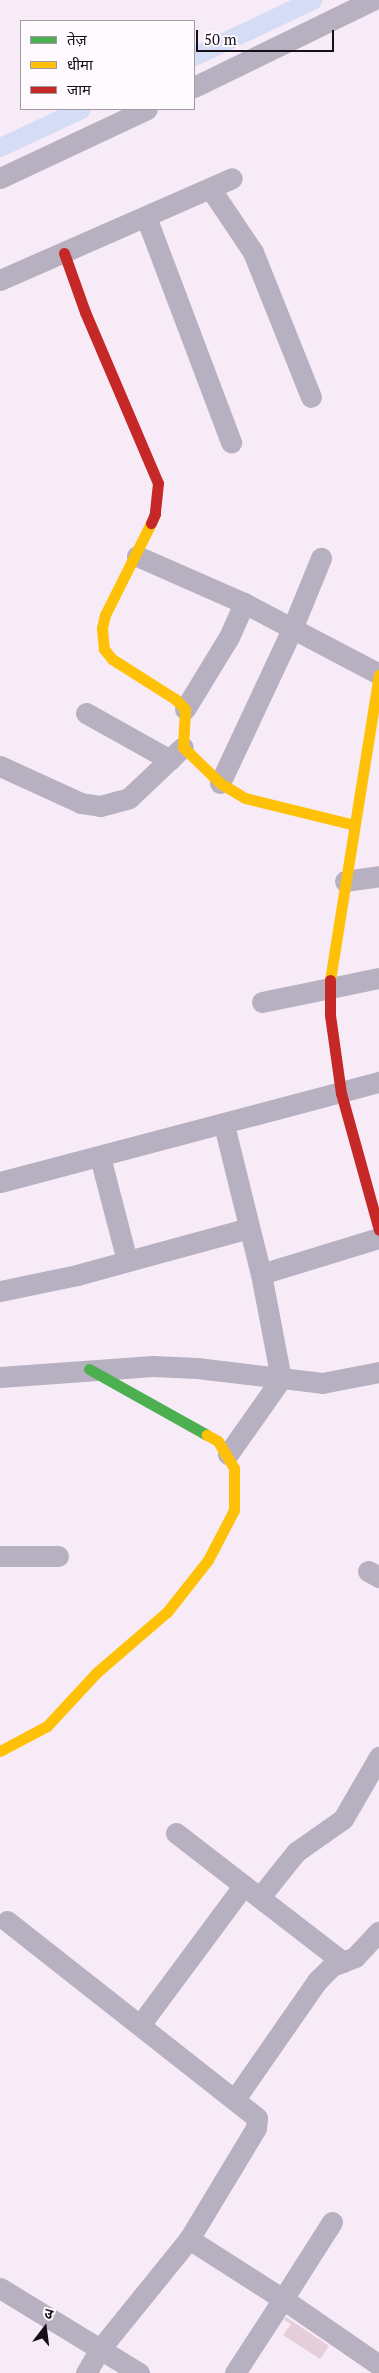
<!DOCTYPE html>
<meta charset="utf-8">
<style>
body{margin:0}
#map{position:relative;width:379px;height:2373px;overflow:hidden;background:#f7ebf7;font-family:"PT Serif","Noto Sans Devanagari",serif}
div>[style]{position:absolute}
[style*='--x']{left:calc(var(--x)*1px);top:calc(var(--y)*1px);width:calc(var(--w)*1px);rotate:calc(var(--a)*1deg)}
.canal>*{height:19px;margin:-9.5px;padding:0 9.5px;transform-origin:9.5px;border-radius:9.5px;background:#d5dcf6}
.building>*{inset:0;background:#e5ceda}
.street>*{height:21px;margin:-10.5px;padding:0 10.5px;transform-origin:10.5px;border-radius:10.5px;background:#b7b0c1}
.fast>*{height:11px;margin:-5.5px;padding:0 5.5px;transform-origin:5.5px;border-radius:5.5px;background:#4caf50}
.slow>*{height:11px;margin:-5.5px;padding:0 5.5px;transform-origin:5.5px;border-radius:5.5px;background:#ffc107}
.jam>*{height:11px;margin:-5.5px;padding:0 5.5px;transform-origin:5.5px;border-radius:5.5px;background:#c62828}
span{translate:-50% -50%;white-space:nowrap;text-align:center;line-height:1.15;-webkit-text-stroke:4px #fefafe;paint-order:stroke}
.legend{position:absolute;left:20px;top:20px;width:175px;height:90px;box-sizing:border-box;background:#fefafe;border:1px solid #a29ca2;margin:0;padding:6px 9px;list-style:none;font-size:15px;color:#170f17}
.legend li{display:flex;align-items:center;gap:10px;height:25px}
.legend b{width:25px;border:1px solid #a29ca2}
.north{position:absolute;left:20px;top:2303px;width:50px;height:50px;-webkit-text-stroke:4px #fefafe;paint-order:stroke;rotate:15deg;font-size:14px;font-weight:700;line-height:20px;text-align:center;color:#170f17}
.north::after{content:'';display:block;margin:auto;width:18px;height:22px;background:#170f17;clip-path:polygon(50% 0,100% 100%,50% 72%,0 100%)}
.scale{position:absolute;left:196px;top:30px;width:138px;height:22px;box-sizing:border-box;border:2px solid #170f17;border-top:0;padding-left:6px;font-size:15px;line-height:18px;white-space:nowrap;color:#170f17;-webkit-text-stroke:4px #fefafe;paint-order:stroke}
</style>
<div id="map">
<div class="canal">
<i style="--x:194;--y:56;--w:131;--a:-25.4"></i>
<i style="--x:0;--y:147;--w:89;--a:-25.1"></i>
</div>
<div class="building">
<i style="clip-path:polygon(286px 2317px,329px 2346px,320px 2359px,283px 2335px,291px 2324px,284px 2320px)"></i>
</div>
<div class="street">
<i style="--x:194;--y:87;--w:198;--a:-26"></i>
<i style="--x:0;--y:178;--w:162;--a:-25.1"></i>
<i style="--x:210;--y:188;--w:77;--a:56.1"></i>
<i style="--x:253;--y:252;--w:156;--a:68.2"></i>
<i style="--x:146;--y:217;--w:241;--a:69.3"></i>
<i style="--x:0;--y:280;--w:253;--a:-23.7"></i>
<i style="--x:137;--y:556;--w:117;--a:23.7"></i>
<i style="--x:244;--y:603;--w:153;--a:27.7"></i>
<i style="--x:185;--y:709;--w:84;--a:-58.6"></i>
<i style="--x:229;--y:637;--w:37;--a:-66"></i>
<i style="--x:86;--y:713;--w:96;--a:29.2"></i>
<i style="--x:0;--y:766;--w:89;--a:24.6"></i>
<i style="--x:81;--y:803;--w:19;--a:9"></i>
<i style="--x:100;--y:806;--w:30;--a:-15"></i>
<i style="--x:129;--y:798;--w:74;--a:-43.4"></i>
<i style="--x:220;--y:783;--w:170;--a:-64.9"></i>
<i style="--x:292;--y:629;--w:77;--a:-67.8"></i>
<i style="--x:345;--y:881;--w:34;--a:-8"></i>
<i style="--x:262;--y:1002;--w:119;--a:-11.6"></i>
<i style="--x:224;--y:1125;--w:154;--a:76.1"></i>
<i style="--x:261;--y:1274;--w:107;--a:79.2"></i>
<i style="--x:281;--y:1379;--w:92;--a:125.2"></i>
<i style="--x:100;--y:1157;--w:107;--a:75.4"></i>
<i style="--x:0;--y:1182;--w:392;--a:-14.8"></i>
<i style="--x:261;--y:1274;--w:123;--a:-17"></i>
<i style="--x:0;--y:1291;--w:79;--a:-11.7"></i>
<i style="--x:77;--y:1275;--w:178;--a:-15.3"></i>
<i style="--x:0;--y:1377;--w:153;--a:-4.1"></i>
<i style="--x:153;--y:1366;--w:44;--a:2.6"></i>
<i style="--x:197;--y:1368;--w:126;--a:6.8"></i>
<i style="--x:322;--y:1383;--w:58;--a:-10.9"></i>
<i style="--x:0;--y:1556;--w:58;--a:0"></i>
<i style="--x:368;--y:1571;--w:13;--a:29"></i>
<i style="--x:176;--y:1833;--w:211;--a:37.7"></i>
<i style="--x:260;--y:1897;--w:58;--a:-51.3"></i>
<i style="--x:296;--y:1852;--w:57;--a:-35.1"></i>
<i style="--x:343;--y:1819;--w:72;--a:-59.9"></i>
<i style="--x:7;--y:1921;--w:318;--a:38.2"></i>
<i style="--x:257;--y:2118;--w:10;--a:96"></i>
<i style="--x:256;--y:2128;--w:130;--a:121.1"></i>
<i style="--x:140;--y:2025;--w:174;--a:-53.4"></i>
<i style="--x:235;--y:2099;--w:144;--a:-55.2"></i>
<i style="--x:317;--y:1981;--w:21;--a:-45"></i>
<i style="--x:332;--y:1966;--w:25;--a:-21"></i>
<i style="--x:355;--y:1957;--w:35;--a:-47"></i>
<i style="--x:332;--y:2222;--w:91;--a:122.5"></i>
<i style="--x:283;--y:2299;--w:116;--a:34.5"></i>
<i style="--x:0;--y:2288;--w:163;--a:31.4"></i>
<i style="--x:86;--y:2373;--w:28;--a:-60"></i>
<i style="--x:100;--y:2349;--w:141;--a:-51"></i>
<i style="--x:189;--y:2239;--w:112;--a:32.6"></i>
<i style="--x:283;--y:2299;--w:88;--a:123"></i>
</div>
<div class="fast">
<i style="--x:89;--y:1369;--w:135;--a:29.2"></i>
</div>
<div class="slow">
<i style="--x:151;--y:523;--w:103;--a:116.6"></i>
<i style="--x:105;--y:615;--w:13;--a:103"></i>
<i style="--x:102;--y:628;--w:21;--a:85"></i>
<i style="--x:104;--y:649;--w:13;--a:51"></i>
<i style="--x:112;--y:659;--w:75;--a:32.4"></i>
<i style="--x:175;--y:699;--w:14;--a:45"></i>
<i style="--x:185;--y:709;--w:38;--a:93"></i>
<i style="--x:183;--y:747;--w:52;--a:44.2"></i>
<i style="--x:220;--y:783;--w:29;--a:31"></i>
<i style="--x:245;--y:798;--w:109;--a:13.8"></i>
<i style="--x:330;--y:980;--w:309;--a:-80.9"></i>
<i style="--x:0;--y:1751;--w:53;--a:-28"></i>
<i style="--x:47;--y:1726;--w:72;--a:-47.2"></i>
<i style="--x:96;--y:1673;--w:94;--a:-40.7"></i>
<i style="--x:167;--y:1612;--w:66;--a:-51.7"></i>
<i style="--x:208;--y:1560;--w:56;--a:-62.5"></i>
<i style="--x:234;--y:1510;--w:42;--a:-90"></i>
<i style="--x:234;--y:1468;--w:31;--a:-121"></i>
<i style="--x:218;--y:1441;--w:13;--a:-151"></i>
</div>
<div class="jam">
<i style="--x:64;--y:253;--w:63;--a:70.4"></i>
<i style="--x:85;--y:312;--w:186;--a:66.9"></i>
<i style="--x:158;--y:483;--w:31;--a:96"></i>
<i style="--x:155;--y:514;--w:10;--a:114"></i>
<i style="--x:330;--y:980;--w:35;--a:90"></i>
<i style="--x:330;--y:1015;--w:79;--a:82"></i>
<i style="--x:341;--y:1093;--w:142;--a:74.5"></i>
</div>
<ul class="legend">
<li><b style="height:6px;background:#4caf50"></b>तेज़</li>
<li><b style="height:6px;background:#ffc107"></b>धीमा</li>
<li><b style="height:6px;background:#c62828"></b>जाम</li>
</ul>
<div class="north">उ</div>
<div class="scale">50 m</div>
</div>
